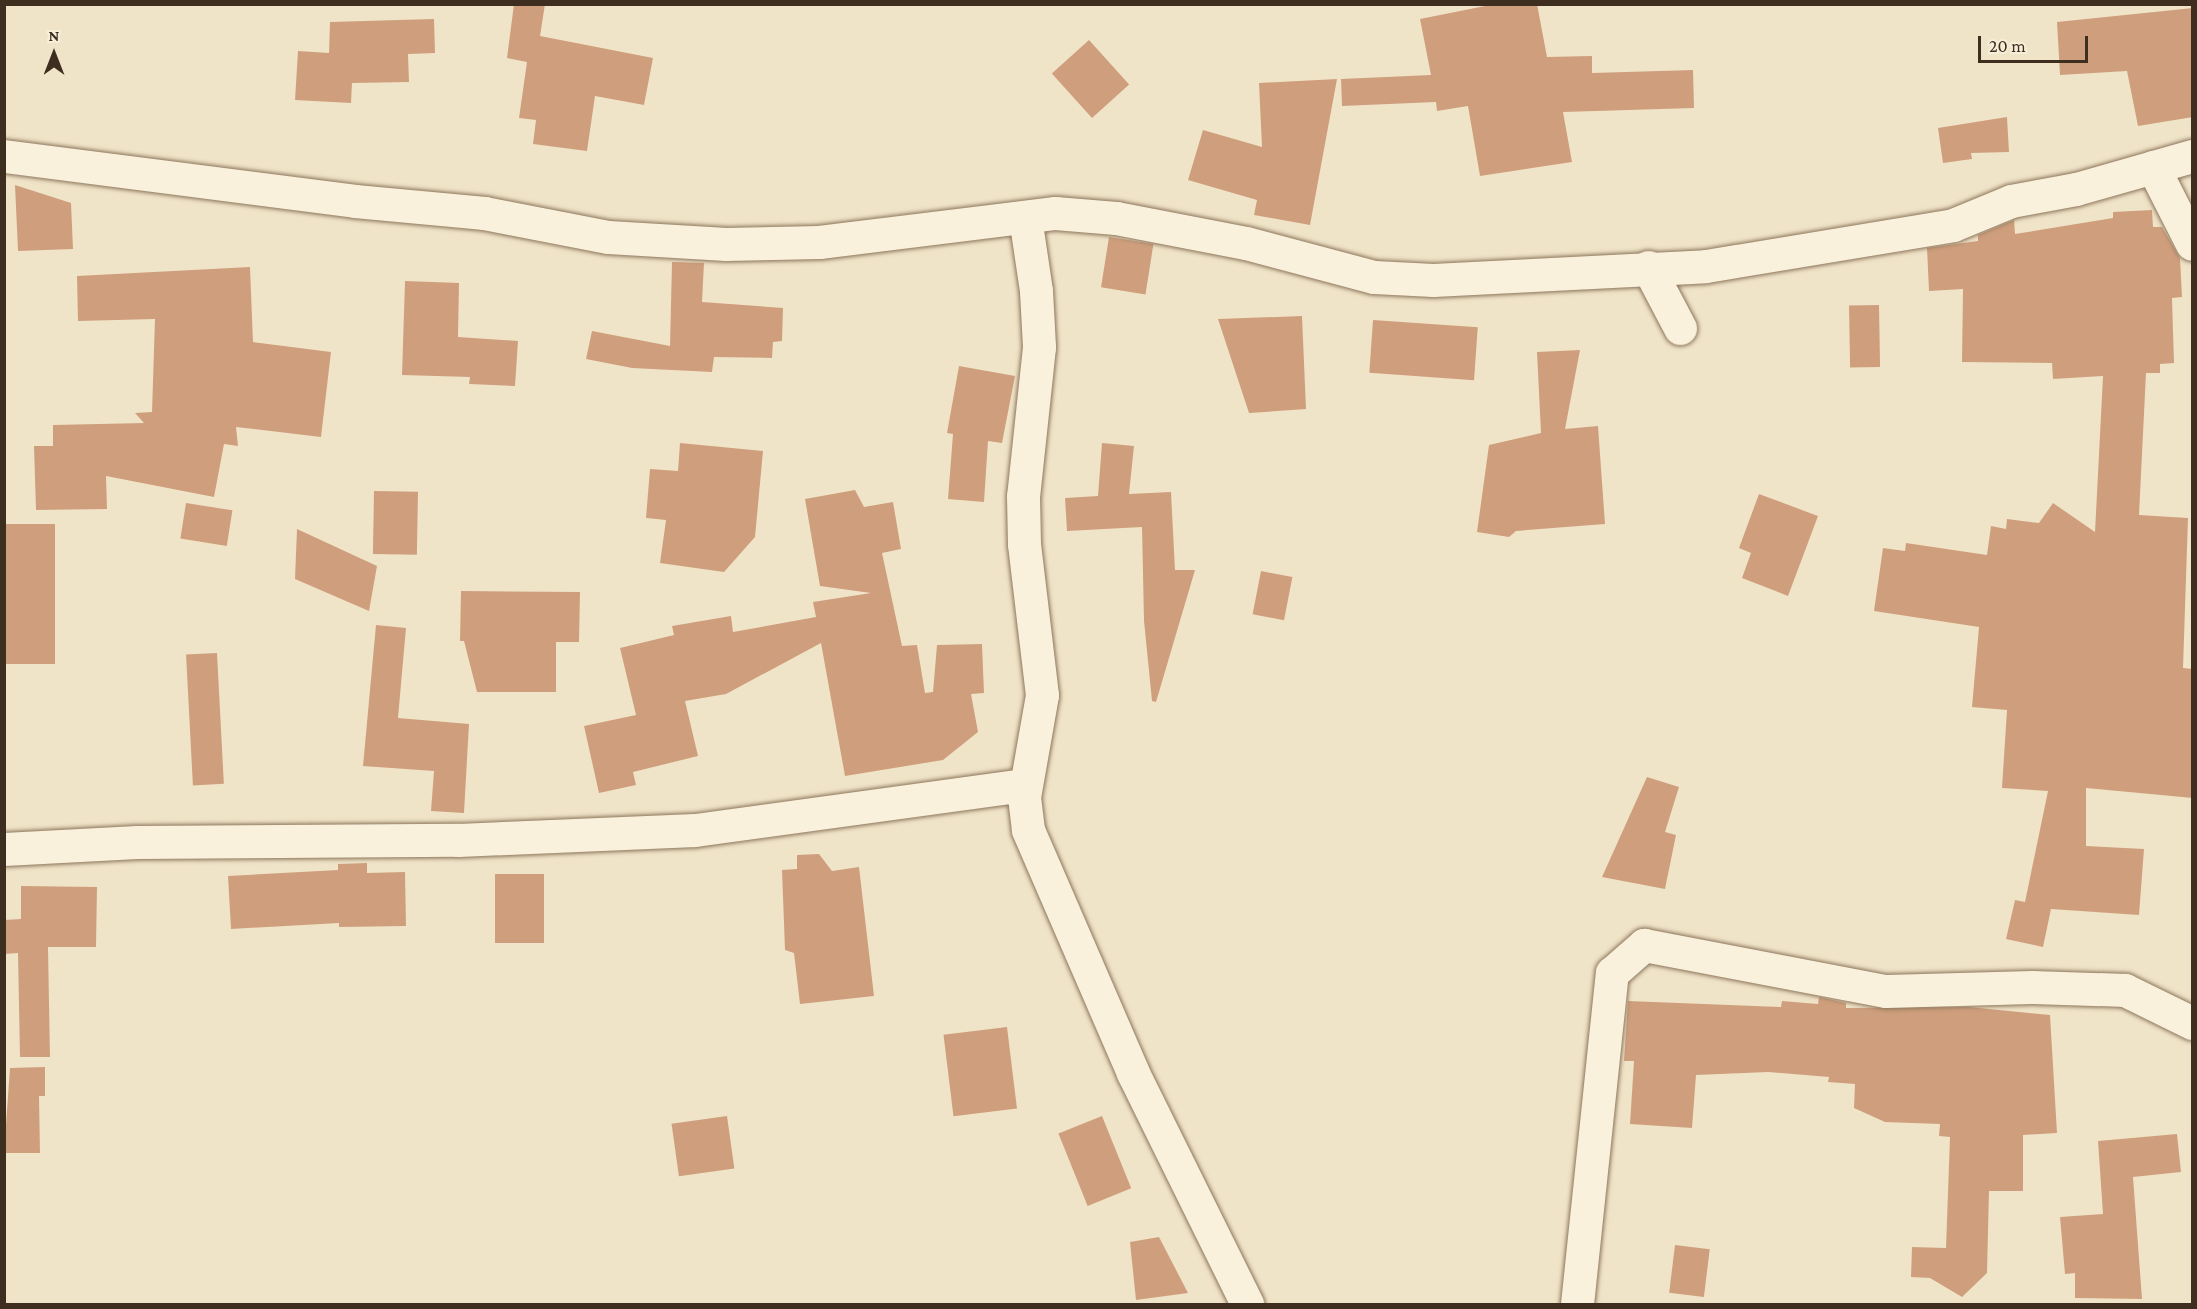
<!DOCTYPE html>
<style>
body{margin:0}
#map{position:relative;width:2197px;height:1309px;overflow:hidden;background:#f0e4c8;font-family:"Crimson Pro",serif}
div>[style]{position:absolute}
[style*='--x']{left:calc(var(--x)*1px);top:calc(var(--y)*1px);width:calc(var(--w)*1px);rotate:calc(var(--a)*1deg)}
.building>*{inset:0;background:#cf9f7d;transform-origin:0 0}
.roads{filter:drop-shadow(0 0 2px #8d765c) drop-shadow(0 0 2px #8d765c)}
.street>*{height:33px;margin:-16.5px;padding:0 16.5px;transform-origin:16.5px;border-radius:16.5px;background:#faf1dc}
span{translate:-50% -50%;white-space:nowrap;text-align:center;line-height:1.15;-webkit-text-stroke:4.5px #f7eed8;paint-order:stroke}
.frame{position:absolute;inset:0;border:6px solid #3d2e20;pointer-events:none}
.north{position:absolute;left:24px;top:24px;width:60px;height:60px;-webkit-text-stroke:4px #f7eed8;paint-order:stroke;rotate:0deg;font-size:16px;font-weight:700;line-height:24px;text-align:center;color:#3d2e20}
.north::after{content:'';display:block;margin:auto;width:21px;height:27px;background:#3d2e20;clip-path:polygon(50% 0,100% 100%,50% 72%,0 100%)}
.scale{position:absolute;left:1978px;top:36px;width:110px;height:27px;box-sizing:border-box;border:3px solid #3d2e20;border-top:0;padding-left:8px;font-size:18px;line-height:21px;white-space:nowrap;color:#3d2e20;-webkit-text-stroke:4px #f7eed8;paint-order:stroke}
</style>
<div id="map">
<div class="building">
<i style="clip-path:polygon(514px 4px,545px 4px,540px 36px,653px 58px,644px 105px,595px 96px,587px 151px,533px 144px,536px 120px,519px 118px,527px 62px,507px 58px)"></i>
<i style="clip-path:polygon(1495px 4px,1537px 4px,1547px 57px,1592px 56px,1592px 73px,1693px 70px,1694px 108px,1563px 112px,1572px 162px,1480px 176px,1468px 106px,1437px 111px,1436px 102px,1342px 106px,1341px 79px,1431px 75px,1420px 19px)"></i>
<i style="clip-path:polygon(2193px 8px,2193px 117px,2138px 126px,2127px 71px,2060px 75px,2057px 22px)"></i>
<i style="clip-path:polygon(434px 19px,435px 53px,408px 54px,409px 82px,352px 83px,351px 103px,295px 100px,298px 51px,329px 53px,330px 22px)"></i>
<i style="left:1089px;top:40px;width:60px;height:50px;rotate:48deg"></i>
<i style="clip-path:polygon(1337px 79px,1310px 225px,1254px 215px,1257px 200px,1188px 180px,1203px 130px,1262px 147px,1259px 83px)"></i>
<i style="clip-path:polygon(2007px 117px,2009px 152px,1971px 153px,1972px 159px,1943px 163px,1938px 128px)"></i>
<i style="clip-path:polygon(15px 185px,71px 203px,73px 249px,18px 251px)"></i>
<i style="clip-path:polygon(2152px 210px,2153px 227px,2162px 227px,2180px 258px,2182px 297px,2172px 298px,2174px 363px,2160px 364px,2160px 373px,2146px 373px,2139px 515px,2188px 518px,2183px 668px,2193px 669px,2193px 798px,2086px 788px,2086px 846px,2144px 849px,2139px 915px,2051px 909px,2043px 947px,2006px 939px,2015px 900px,2025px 902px,2048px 791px,2002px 788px,2007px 710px,1972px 707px,1979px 627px,1874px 611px,1883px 548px,1905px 551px,1906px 543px,1987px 555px,1991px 526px,2006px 529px,2007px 519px,2039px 523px,2053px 503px,2095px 532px,2103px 376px,2053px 379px,2052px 363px,1962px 362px,1963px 289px,1929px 291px,1927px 248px,1978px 241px,1978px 235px,2014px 220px,2015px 234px,2113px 218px,2113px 212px)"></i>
<i style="left:1109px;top:237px;width:45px;height:51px;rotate:9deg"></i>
<i style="clip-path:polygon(672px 262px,704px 263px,702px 302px,783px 308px,782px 341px,773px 342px,772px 358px,714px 357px,712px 372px,632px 368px,586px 359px,592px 331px,670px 346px)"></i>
<i style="clip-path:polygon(250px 267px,253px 342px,331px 352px,321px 437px,236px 427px,238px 446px,224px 444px,214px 497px,106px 476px,107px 509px,36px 510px,34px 446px,53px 446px,53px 425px,144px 423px,135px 413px,152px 412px,155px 319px,78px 321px,77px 276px)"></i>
<i style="clip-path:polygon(405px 281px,459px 283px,458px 337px,518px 341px,515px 386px,469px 384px,470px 377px,402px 375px)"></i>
<i style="left:1879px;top:305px;width:62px;height:30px;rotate:89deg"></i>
<i style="clip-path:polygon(1302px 316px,1306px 409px,1249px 413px,1218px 319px)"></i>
<i style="left:1373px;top:320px;width:105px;height:53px;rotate:4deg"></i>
<i style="clip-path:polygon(1580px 350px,1565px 429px,1598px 426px,1605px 524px,1516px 531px,1509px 537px,1477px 532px,1489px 445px,1541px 433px,1537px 352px)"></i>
<i style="clip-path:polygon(959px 366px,1015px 376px,1002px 443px,988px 441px,984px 502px,948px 499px,953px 434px,947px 433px)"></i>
<i style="clip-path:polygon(680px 443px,763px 451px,755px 537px,724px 572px,660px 563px,666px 520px,646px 518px,650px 469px,678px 471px)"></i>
<i style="clip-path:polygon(1102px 443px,1134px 446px,1129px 494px,1171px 492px,1175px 570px,1195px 570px,1156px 702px,1152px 701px,1144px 621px,1142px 527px,1067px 531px,1065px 498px,1098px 496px)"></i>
<i style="clip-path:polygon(855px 490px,864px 507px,893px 502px,901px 549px,882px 553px,902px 646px,917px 645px,925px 693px,933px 692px,937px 645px,982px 644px,984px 693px,971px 694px,978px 732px,943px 760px,845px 776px,821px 643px,726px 694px,685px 701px,698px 756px,633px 772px,636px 785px,599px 793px,584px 726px,636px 715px,620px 648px,674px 635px,672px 626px,731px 616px,733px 632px,816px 617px,813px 602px,871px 593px,820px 586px,805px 499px)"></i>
<i style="left:374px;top:491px;width:44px;height:63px;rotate:1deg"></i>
<i style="clip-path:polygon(1759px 494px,1818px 516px,1788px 596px,1742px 578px,1751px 553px,1739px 548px)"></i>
<i style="left:186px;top:503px;width:47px;height:36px;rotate:9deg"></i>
<i style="left:4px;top:524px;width:51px;height:140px"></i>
<i style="clip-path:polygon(297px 529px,377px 566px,369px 611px,295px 579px)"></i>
<i style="left:1261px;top:571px;width:32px;height:44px;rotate:11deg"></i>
<i style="clip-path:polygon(461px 591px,580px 592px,579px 642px,556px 642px,556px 692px,477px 692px,464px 641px,460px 641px)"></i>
<i style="clip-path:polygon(376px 625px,406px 628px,398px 718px,469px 724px,464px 813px,431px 811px,434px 771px,363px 766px)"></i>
<i style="left:217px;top:653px;width:131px;height:31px;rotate:87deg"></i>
<i style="clip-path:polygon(1647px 777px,1679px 787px,1665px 832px,1676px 835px,1665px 889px,1602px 877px)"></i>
<i style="clip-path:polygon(819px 854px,832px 871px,859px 867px,874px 996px,800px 1004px,794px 953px,785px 950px,782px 870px,797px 869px,797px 855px)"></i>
<i style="clip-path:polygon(367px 863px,367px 873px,405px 872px,406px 926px,339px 927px,339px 923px,231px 929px,228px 876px,338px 870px,338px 864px)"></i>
<i style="left:495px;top:874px;width:49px;height:69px"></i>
<i style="clip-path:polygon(21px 886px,97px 887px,96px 947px,48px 947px,50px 1057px,20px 1057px,18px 953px,4px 954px,4px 920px,21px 919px)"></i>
<i style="clip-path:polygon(1819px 997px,1846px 1003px,1846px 1008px,1969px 1007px,2050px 1015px,2057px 1133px,2023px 1135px,2023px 1191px,1989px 1191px,1987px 1273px,1962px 1297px,1930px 1278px,1911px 1277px,1912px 1247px,1946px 1248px,1950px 1137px,1939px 1136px,1940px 1124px,1885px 1122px,1854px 1108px,1855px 1084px,1828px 1082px,1829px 1077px,1768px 1072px,1696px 1075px,1692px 1128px,1630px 1124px,1634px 1061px,1624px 1061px,1628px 1001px,1781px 1007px,1782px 1001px,1818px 1004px)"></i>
<i style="left:1007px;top:1027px;width:82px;height:64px;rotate:83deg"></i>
<i style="clip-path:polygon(45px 1067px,45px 1096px,39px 1096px,40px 1153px,4px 1153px,10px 1068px)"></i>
<i style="left:727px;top:1116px;width:53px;height:56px;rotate:82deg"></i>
<i style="left:1102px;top:1116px;width:78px;height:47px;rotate:68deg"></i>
<i style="clip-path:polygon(2177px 1134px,2181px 1172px,2133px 1177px,2142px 1299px,2075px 1298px,2075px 1273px,2065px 1274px,2060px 1217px,2103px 1214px,2098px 1141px)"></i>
<i style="clip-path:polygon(1159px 1237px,1188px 1293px,1136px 1300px,1130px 1242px)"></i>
<i style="left:1675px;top:1245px;width:35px;height:48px;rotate:7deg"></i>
</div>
<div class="roads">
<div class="street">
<i style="--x:4;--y:156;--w:354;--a:7.3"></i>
<i style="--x:355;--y:201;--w:130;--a:5.3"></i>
<i style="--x:484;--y:213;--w:126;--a:11"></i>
<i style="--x:608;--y:237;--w:118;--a:3.4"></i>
<i style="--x:726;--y:244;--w:93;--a:-1.2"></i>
<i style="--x:819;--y:242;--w:238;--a:-7"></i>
<i style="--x:1055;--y:213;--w:61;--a:4.7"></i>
<i style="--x:1116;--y:218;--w:132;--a:10.9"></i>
<i style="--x:1246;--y:243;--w:132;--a:14.9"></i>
<i style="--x:1374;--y:277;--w:59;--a:2.9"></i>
<i style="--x:1433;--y:280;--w:273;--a:-2.9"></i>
<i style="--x:1706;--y:266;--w:250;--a:-9.4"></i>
<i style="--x:1953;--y:225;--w:63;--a:-22.5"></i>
<i style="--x:2011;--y:201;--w:66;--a:-10.5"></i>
<i style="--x:2076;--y:189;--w:121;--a:-15.9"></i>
<i style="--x:2153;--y:167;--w:86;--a:63.1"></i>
<i style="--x:1025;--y:217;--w:75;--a:81.5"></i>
<i style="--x:1036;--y:291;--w:56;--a:86.9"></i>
<i style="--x:1039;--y:347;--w:150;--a:96.1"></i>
<i style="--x:1023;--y:496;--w:48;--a:88.8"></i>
<i style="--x:1024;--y:544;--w:152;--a:83.2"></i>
<i style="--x:1042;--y:695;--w:104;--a:100"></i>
<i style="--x:1024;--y:797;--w:33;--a:83"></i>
<i style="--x:1028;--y:830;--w:265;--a:66.6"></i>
<i style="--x:1133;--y:1073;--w:258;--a:63.7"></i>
<i style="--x:1648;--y:267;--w:69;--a:62.3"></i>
<i style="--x:4;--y:849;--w:133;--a:-3"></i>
<i style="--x:137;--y:842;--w:321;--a:-0.4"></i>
<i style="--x:458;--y:840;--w:237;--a:-2.4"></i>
<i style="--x:695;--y:830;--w:333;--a:-7.8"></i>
<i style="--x:1577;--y:1304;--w:333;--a:-84"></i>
<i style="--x:1612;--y:973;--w:43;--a:-41.2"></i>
<i style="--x:1644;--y:945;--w:246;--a:10.8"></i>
<i style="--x:1886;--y:991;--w:146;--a:-1.6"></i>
<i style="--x:2032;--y:987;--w:93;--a:1.8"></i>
<i style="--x:2125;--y:990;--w:75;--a:26.2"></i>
</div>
</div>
<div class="frame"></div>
<div class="north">N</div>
<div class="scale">20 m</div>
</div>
